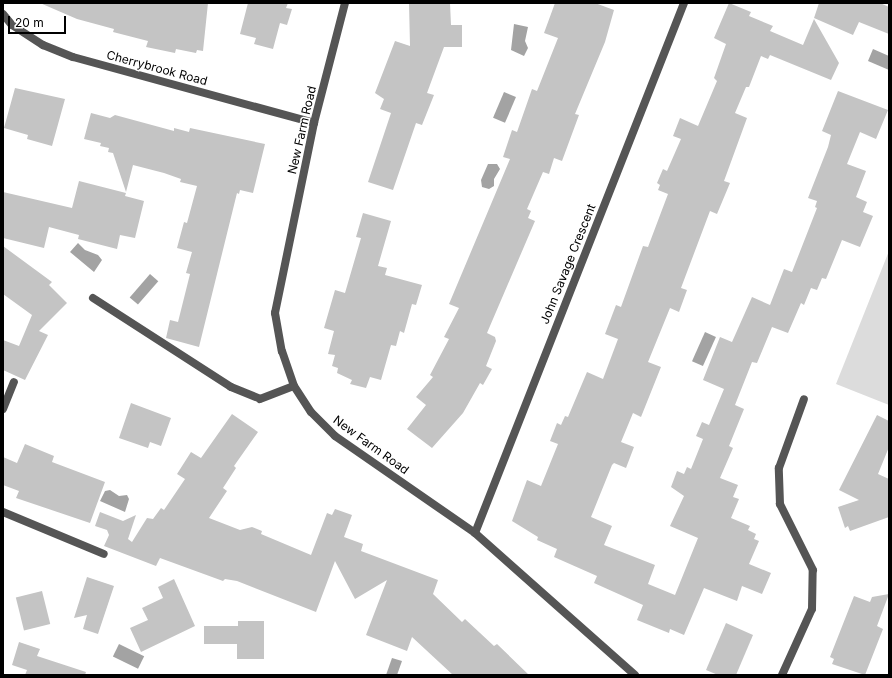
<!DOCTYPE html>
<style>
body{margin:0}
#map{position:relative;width:892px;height:678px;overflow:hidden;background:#fff;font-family:Inter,sans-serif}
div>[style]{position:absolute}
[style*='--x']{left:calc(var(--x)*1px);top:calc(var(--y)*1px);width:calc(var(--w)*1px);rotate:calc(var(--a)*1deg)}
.green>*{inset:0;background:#dcdcdc}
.water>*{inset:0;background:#a3a3a3;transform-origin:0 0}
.building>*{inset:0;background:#c4c4c4;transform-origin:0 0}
.service>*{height:8px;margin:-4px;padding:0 4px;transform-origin:4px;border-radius:4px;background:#555}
.minor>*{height:8px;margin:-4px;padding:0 4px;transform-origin:4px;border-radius:4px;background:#555}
span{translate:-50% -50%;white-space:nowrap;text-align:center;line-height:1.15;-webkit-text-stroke:3px #fff;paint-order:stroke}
.street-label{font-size:12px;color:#000}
.frame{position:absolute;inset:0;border:4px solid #000;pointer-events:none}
.scale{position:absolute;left:8px;top:16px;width:58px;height:18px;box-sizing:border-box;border:2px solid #000;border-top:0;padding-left:5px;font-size:12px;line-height:14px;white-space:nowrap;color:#000;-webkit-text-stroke:3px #fff;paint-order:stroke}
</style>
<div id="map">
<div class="green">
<i style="clip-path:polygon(889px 251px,889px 405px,836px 384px)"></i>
</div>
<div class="water">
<i style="clip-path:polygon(514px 24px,528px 27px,525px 41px,528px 48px,524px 56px,511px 50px)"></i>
<i style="clip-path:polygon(873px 49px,889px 56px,889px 70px,868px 61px)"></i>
<i style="left:504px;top:92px;width:13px;height:28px;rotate:23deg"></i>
<i style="clip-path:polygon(488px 164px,497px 164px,500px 169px,494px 179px,494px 186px,489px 189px,482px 187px,481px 180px)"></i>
<i style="clip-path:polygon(78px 243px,85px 250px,98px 255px,102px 260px,94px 272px,70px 252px)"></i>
<i style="left:150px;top:274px;width:11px;height:31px;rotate:41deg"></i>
<i style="left:705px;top:332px;width:12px;height:32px;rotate:24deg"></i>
<i style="clip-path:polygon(110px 490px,119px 496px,127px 495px,129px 499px,125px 512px,100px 501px,105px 491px)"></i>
<i style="left:119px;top:644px;width:28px;height:14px;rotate:26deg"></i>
<i style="clip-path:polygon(392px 658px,402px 661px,397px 675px,386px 675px)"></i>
</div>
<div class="building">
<i style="clip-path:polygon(40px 3px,208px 3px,203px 51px,197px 50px,196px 53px,176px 49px,175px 53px,146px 47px,148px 41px,113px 32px,114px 29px,77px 19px)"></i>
<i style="clip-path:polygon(248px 3px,288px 3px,286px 8px,292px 9px,287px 25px,280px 23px,273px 49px,254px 44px,256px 38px,240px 34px)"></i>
<i style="clip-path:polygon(409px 3px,450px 3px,451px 25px,462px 25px,462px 47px,444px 47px,427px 93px,434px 95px,422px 125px,416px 123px,393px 190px,368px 182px,391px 113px,380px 109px,384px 99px,375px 93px,395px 41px,410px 46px)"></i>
<i style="clip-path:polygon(555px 3px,595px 3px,614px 10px,605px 42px,575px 114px,579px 115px,562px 161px,554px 158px,549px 174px,543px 172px,527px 209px,531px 211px,528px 218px,535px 221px,487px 333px,495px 337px,496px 341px,486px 366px,492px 369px,483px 385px,480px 383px,463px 413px,432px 448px,407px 429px,426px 405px,416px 397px,433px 377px,430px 375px,449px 339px,444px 337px,459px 308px,449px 304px,510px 159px,503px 157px,512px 130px,517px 132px,532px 89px,537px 91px,558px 38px,544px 33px)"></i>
<i style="clip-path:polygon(729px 3px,751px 12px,749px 16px,773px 26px,770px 31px,803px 45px,814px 19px,839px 63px,831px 80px,770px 55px,768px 59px,761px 56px,749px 87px,746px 87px,735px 113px,747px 118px,724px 181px,730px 183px,717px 214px,710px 211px,681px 288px,687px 290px,679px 312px,670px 308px,648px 362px,661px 367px,641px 417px,633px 413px,621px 442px,634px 447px,626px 468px,614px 463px,612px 465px,591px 517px,612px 526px,604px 545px,655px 565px,648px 584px,675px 595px,698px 538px,670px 526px,684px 496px,671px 487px,677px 471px,684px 474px,687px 467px,691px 469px,703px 439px,696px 436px,702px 422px,709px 425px,724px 389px,703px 380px,720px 337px,732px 342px,752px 297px,770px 305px,784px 269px,792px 272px,817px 208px,815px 207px,817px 201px,808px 198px,828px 147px,831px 135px,822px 131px,838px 91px,888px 110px,876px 139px,860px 132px,847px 164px,866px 171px,856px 197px,867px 202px,863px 212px,873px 216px,860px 247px,842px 240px,826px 279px,822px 278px,817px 290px,811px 288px,804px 305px,801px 303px,788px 333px,772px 327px,757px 363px,752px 362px,735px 405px,744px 409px,729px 446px,733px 448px,720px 478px,738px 485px,733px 497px,739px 499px,731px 518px,750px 526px,748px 530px,756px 534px,754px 539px,759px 541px,749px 564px,771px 573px,762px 594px,742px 586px,737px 601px,704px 588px,684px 635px,670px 629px,669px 633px,637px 620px,643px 605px,594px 583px,597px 576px,554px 557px,557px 549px,537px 540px,538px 537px,512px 521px,527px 480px,541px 486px,558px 444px,550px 441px,557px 423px,561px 425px,565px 416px,568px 417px,587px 372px,603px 379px,618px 339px,605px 334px,616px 305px,621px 307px,643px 246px,648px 247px,668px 194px,658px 190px,660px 185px,657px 183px,663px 169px,667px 171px,681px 139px,673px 136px,680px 118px,698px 126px,717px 81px,714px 78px,726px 44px,714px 38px)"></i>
<i style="clip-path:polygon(819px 3px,880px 3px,889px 7px,889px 34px,859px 22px,853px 35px,814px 18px)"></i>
<i style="clip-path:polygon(15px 88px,65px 99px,52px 146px,27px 139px,28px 135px,4px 128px)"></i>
<i style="clip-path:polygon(91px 113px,110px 118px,115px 115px,174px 131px,174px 128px,189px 132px,190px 128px,265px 144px,253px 193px,240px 190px,239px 194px,237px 193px,199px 347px,166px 338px,170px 320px,178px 322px,190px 274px,186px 273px,192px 252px,177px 248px,184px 222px,187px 223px,197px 186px,180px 182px,181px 179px,164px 173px,133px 165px,126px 192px,113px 153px,108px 152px,109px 148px,100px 146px,101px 143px,84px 139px)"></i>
<i style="clip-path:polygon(79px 181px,126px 193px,125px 196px,144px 201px,135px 238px,120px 235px,117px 249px,78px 239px,79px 235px,49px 227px,44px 248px,3px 238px,3px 192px,72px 208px)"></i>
<i style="clip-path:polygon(363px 213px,391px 221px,378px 266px,387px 268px,385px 275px,422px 285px,416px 305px,412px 304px,404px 333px,400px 331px,396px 346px,391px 345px,381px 380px,370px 377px,366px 388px,350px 384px,352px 380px,337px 373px,338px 368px,332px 366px,335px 355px,328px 354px,334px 331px,324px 328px,335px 290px,345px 293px,361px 238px,356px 237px)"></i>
<i style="clip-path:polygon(3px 246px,52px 282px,49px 285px,67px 303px,39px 331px,48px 335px,25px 380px,3px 370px,3px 340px,19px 346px,32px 315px,3px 294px)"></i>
<i style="clip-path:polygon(131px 403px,171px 418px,161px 446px,150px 442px,148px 448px,119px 438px)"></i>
<i style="clip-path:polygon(232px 414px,258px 432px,234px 466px,236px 468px,223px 488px,227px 491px,209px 518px,240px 530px,252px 527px,262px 531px,261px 534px,311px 555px,327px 513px,332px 515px,335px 509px,352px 515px,344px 537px,363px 544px,361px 551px,438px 580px,433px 594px,462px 622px,465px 619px,494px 646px,497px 644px,529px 675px,453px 675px,412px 637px,407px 651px,366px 635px,387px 580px,355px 599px,335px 561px,316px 612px,237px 581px,225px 579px,223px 581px,160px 558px,156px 566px,104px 546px,109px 535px,107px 530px,95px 526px,100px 512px,123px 521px,136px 515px,128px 539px,132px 542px,147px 518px,153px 519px,161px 508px,164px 510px,185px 479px,177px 474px,191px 452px,201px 458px)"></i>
<i style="clip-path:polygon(877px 415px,889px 421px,889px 447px,878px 474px,889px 479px,889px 517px,850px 531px,848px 526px,845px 528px,838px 507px,859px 500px,839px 490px)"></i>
<i style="clip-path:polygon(25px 444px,54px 456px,52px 462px,105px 482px,90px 523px,16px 498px,19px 491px,3px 485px,3px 457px,17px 463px)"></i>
<i style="clip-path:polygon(87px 577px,114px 586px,98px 634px,83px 629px,87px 615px,74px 618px)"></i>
<i style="clip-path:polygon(174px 579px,195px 626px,141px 652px,130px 628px,148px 620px,142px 608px,163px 598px,158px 587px)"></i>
<i style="left:42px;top:591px;width:34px;height:27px;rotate:76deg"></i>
<i style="clip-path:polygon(889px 594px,877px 626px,883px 629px,865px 675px,832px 664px,834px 659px,830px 657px,854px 596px,870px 602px,872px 597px)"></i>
<i style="clip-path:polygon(238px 621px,264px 621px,264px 659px,237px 659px,237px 644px,204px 644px,204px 626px,238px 626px)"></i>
<i style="clip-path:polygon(726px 623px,753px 635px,736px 675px,718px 675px,706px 670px)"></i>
<i style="clip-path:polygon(19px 642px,40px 649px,37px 656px,86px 672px,85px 675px,25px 675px,27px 670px,12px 665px)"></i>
</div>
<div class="service">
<i style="--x:93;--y:298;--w:164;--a:32.8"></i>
<i style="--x:231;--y:387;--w:31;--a:22"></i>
<i style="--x:260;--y:399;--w:36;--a:-21"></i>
<i style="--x:3;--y:409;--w:29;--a:-68"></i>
<i style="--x:3;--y:512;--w:109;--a:22.6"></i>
</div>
<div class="minor">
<i style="--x:345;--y:3;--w:124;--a:104.5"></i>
<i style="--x:314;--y:123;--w:194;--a:101.6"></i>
<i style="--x:275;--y:313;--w:39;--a:80"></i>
<i style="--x:282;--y:351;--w:37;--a:71"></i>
<i style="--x:294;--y:386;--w:31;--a:57"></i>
<i style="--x:311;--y:412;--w:34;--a:45"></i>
<i style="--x:335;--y:436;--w:170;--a:34.7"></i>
<i style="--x:475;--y:533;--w:214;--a:41.6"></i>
<i style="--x:3;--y:14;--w:14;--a:51"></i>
<i style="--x:12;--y:25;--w:37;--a:33"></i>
<i style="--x:43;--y:45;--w:32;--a:22"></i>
<i style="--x:73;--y:57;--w:250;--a:15.3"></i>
<i style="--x:475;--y:533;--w:570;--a:-68.48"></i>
<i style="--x:782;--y:675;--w:72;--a:-65.6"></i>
<i style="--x:812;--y:609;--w:39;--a:-89"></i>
<i style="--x:813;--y:570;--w:74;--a:-116.6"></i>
<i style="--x:780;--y:504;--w:36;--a:-92"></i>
<i style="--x:779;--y:468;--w:73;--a:-70.1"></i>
</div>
<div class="street-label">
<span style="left:157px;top:68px;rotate:15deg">Cherrybrook Road</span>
<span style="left:302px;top:130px;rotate:-77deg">New Farm Road</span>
<span style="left:568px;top:264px;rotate:-68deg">John Savage Crescent</span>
<span style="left:371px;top:445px;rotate:36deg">New Farm Road</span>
</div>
<div class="frame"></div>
<div class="scale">20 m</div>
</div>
